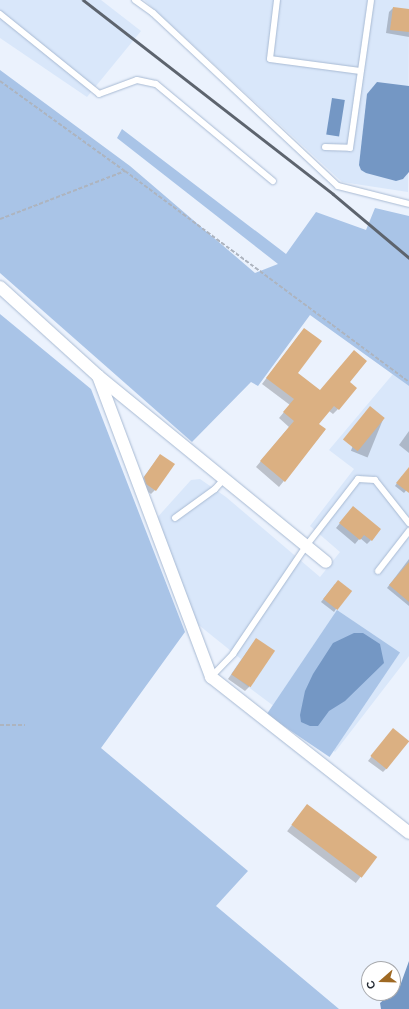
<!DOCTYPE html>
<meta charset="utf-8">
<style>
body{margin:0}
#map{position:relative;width:409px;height:1009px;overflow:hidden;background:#ebf2fd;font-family:Helvetica,sans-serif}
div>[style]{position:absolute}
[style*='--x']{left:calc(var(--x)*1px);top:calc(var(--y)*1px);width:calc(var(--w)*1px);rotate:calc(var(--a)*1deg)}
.built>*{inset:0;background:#d9e7fa}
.green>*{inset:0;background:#a9c4e7;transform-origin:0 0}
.water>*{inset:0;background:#7497c4;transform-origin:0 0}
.shadow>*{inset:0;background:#0003;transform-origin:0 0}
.building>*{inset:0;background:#dbb082;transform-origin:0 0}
.path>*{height:2px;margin-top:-1px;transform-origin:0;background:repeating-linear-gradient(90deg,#adb4bf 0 4px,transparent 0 6px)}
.roads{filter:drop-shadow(0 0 1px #a8bad3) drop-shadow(0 0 1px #a8bad3)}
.service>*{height:6px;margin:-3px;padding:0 3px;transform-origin:3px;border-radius:3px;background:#fff}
.minor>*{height:12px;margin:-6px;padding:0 6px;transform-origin:6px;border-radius:6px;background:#fff}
.rail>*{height:3px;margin:-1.5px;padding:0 1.5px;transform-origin:1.5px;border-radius:1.5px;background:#5d646e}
span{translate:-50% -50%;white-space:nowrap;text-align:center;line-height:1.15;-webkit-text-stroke:4px #fff;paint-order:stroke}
.north{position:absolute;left:361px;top:961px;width:40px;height:40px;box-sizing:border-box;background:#fff;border:1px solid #a7a9ad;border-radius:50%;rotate:250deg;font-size:11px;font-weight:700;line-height:16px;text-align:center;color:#222932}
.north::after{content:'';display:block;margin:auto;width:14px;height:18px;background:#9f6923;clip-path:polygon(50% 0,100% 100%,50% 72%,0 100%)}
</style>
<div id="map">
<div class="built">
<i style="clip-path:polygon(0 0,101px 0,141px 31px,87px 97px,0 38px)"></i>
<i style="clip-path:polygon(144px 0,409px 0,408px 192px,342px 182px)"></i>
<i style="clip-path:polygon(393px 374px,409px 386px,409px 656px,335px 752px,231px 674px,241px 659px,195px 622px,155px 520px,191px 480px,200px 479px,226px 497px,320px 577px,340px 552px,310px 526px,354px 469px,329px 450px)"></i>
</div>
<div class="green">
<i style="clip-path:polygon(0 70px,130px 166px,255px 273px,278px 264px,117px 138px,122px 129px,286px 254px,316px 212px,366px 230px,375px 208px,409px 216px,409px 386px,310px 315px,258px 386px,251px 382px,192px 442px,0 273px)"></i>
<i style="clip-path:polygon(0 314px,91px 389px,185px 632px,101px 748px,248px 871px,216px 906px,339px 1009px,0 1009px)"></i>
<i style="left:337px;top:610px;width:76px;height:126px;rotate:34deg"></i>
</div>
<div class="water">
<i style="clip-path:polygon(377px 82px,409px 86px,409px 172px,403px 179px,396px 181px,366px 173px,361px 170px,359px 165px,367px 94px)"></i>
<i style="left:332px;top:98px;width:13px;height:37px;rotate:9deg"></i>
<i style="clip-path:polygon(354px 633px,363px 633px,380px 644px,384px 663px,345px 701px,329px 711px,318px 726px,310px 726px,301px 722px,300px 715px,305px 691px,313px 674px,333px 643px)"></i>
<i style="clip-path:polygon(409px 961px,409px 1009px,381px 1009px,380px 1003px,400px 986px)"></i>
</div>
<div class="shadow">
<i style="clip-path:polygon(393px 8px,409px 10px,409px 37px,386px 33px,389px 12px)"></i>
<i style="clip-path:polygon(299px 335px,296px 373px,320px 391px,348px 382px,338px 409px,333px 414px,329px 411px,318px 424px,325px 430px,279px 487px,256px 467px,289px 427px,279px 418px,290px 405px,262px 384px)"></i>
<i style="left:367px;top:411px;width:18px;height:43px;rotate:22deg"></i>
<i style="clip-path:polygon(409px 431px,409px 453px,399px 445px)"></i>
<i style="clip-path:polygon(160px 455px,155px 490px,151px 494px,143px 488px,140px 482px)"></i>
<i style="clip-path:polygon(402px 476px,409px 477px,409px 487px,404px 493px,395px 486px)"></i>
<i style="clip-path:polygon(349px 512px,371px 540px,367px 544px,360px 538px,355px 544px,336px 528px)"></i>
<i style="clip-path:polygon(409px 559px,409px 606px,387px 588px)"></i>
<i style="clip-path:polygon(335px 584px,336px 609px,334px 612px,321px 602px)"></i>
<i style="clip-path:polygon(256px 639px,249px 687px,245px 691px,228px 679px)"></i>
<i style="clip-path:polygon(389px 734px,387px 768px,383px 772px,368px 761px)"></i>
<i style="left:307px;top:805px;width:86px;height:33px;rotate:37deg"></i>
</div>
<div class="building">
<i style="clip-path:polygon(393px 7px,409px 9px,409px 32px,390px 30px)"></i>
<i style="clip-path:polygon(304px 328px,322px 341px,298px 373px,320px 390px,354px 350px,367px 361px,350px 382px,357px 388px,339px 410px,334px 406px,319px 424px,326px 429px,285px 482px,260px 461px,294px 421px,283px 412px,294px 399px,266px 378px)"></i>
<i style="left:370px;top:406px;width:19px;height:43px;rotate:39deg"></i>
<i style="clip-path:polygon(160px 454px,175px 464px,156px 491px,146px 484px,144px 477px)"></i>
<i style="clip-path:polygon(409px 467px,409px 493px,396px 483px)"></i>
<i style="clip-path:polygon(353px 506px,381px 529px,372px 541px,364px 535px,360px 540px,339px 523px)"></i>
<i style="clip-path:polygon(409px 562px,409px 602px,389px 585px)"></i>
<i style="left:338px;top:580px;width:18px;height:24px;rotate:38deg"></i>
<i style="left:256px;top:638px;width:23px;height:44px;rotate:34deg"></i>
<i style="left:393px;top:728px;width:21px;height:36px;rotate:39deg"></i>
<i style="left:307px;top:804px;width:88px;height:26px;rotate:37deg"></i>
</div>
<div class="path">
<i style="--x:0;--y:81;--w:154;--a:35.8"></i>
<i style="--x:125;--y:171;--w:354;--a:36.6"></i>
<i style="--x:0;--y:219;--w:134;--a:-21"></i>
<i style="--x:0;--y:725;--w:25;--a:0"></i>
</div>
<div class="roads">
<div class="service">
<i style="--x:135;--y:0;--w:22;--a:36"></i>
<i style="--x:153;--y:13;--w:253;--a:43.1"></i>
<i style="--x:338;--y:186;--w:73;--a:14.2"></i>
<i style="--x:277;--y:0;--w:59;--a:96.8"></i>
<i style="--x:270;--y:59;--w:91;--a:7.6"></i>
<i style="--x:0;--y:14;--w:127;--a:38.9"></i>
<i style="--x:99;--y:94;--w:40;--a:-20.2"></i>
<i style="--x:137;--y:80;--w:19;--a:12"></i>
<i style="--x:156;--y:84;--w:152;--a:39.7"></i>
<i style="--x:325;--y:147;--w:25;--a:2"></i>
<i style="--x:350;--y:148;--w:149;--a:-81.9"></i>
<i style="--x:175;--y:518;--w:49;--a:-35.9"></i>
<i style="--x:215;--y:489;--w:12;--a:-48"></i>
<i style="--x:378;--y:571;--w:51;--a:-52.2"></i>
<i style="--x:211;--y:677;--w:32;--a:-46"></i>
<i style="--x:233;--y:654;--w:130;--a:-55.9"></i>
<i style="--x:306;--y:546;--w:85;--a:-52.2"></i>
<i style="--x:358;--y:479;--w:17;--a:3"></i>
<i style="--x:375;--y:480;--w:55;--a:51.7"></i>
</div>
<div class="minor">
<i style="--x:0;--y:287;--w:132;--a:42.2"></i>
<i style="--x:98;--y:376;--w:294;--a:39.2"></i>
<i style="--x:98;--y:376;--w:322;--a:69.4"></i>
<i style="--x:211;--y:677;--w:252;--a:38.2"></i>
</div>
</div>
<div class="rail">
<i style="--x:83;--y:0;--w:316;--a:37.8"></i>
<i style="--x:333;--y:194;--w:99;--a:40.1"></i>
</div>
<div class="north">С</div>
</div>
